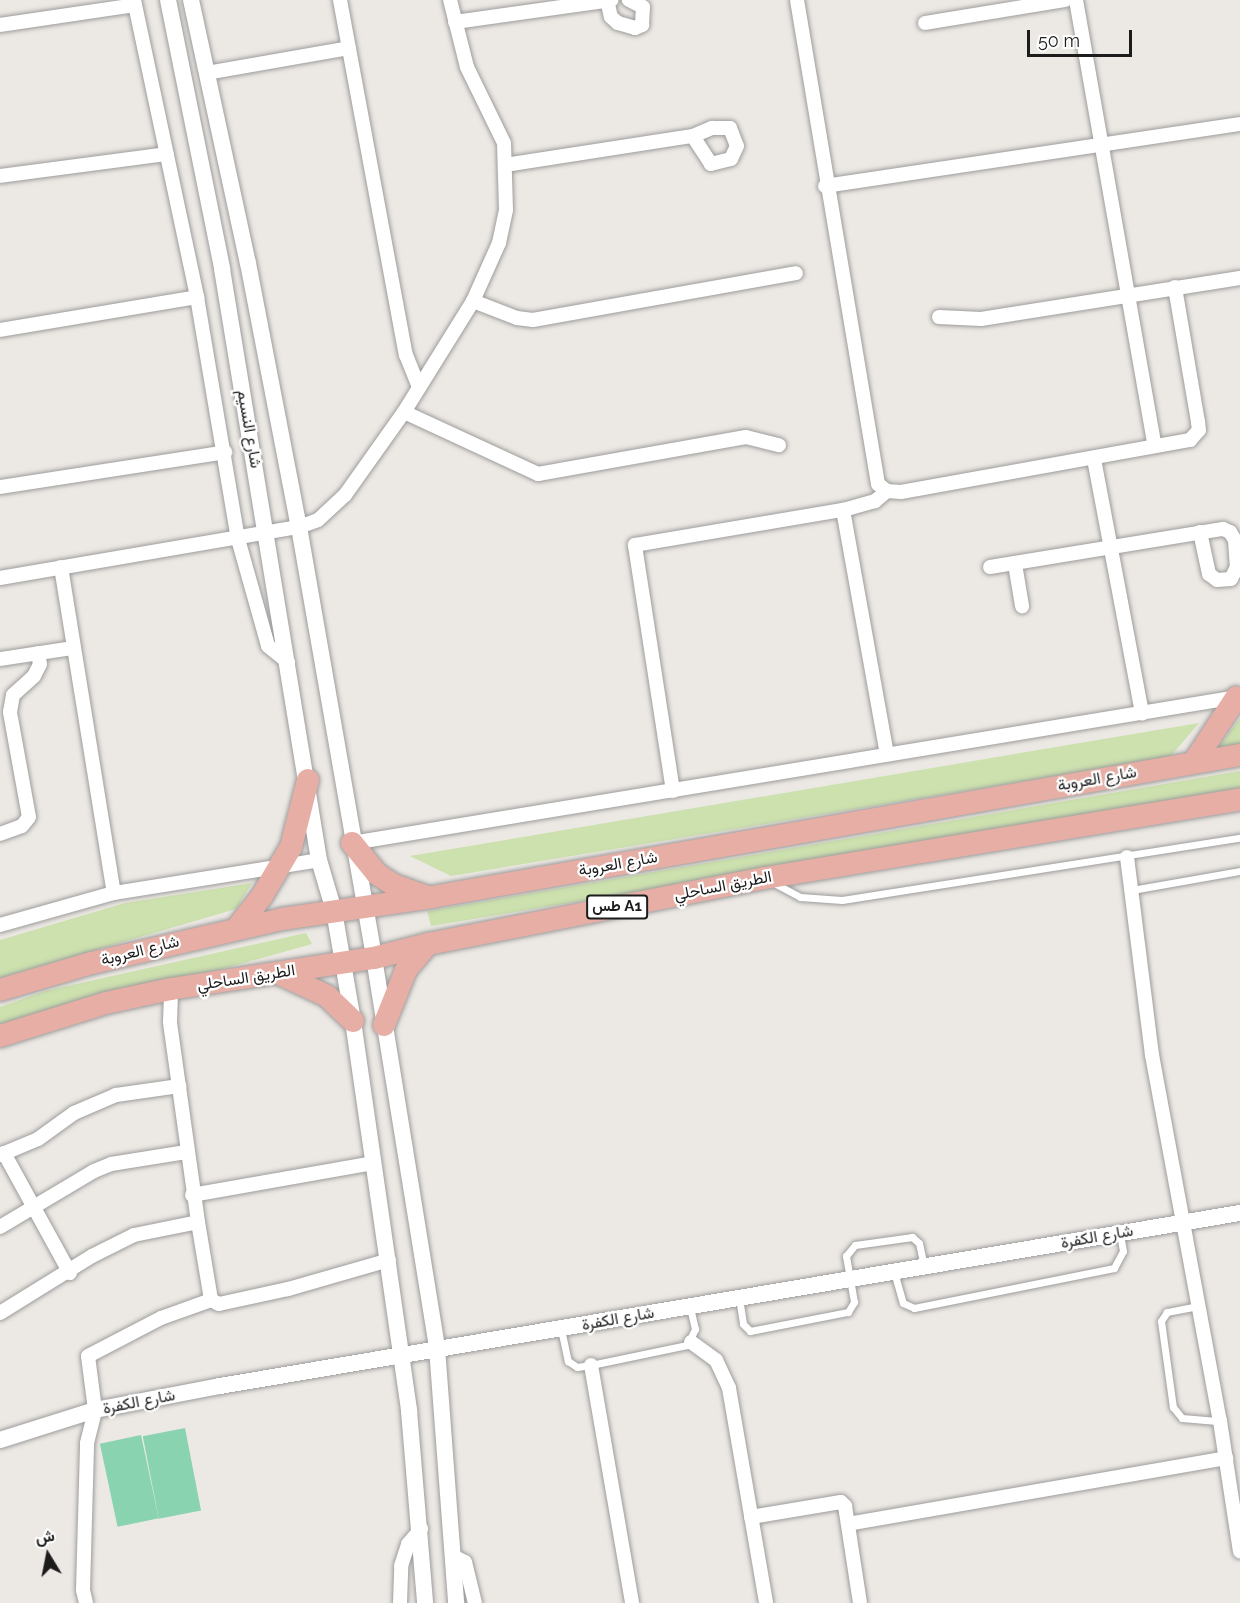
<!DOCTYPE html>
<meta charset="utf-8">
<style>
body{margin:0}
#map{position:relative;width:1240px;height:1603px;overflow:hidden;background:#ece8e3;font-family:Raleway,Vazirmatn,sans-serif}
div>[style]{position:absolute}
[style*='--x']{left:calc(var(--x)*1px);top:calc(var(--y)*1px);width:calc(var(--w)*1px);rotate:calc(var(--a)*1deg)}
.grass>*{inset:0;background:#cce1ae}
.pitch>*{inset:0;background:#89d3b0;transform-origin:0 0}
.roads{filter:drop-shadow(0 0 2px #9d9d9d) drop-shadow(0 0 2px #9d9d9d)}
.service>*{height:7px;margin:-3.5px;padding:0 3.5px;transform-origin:3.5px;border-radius:3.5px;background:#fff}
.minor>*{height:14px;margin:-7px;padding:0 7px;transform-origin:7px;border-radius:7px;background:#fff}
.tertiary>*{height:16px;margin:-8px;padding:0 8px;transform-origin:8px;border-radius:8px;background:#fff}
.trunk>*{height:22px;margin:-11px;padding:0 11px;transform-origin:11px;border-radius:11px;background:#e6aea5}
span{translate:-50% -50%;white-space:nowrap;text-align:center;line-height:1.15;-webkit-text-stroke:4.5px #fff;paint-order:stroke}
.shield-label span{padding:2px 4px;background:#fff;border:2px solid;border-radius:4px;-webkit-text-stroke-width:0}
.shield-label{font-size:15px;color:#1c1c1c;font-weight:700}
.street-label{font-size:16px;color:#1c1c1c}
.north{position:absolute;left:18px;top:1525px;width:60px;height:60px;-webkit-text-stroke:4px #fff;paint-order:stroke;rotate:350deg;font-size:16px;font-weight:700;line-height:24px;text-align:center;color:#1c1c1c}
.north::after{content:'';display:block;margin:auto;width:21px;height:27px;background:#1c1c1c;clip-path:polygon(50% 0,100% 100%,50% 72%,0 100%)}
.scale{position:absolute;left:1027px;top:30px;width:105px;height:27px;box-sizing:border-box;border:3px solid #1c1c1c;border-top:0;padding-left:8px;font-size:18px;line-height:21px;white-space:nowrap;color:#1c1c1c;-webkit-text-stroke:4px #fff;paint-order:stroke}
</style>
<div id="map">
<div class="grass">
<i style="clip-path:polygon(1240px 718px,1240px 744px,1218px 748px)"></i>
<i style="clip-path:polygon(1199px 723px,1170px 757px,451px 876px,410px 856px)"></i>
<i style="clip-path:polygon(1240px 771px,1240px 792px,431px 926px,427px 911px)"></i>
<i style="clip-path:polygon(252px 883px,236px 909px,0 978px,0 940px,125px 903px)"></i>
<i style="clip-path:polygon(306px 933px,312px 944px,0 1031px,0 1007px,45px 991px)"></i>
</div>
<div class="pitch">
<i style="left:185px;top:1428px;width:84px;height:43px;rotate:79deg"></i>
<i style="left:141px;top:1435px;width:85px;height:42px;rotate:78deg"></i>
</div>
<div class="roads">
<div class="service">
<i style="--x:772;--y:882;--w:32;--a:28"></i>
<i style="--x:800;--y:897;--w:42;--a:4.1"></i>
<i style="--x:842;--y:900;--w:403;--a:-8.9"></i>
<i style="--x:1132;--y:890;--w:110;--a:-10"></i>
<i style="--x:894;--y:1272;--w:32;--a:74"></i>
<i style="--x:903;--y:1303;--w:12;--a:24"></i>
<i style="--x:914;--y:1308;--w:204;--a:-11.3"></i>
<i style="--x:1114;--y:1268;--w:19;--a:-62"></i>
<i style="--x:1123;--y:1251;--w:17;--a:-100"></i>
<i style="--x:739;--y:1298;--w:26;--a:81"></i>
<i style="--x:743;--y:1324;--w:10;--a:45"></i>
<i style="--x:750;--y:1331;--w:100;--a:-11"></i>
<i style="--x:848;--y:1312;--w:12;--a:-59"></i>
<i style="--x:854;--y:1302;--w:47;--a:-99.9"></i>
<i style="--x:846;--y:1256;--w:14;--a:-51"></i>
<i style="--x:855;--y:1245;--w:58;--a:-8"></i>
<i style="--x:912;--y:1237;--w:9;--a:41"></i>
<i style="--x:919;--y:1243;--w:24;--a:78"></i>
<i style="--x:1198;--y:1306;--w:32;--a:169"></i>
<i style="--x:1167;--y:1312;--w:11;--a:124"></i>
<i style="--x:1161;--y:1321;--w:87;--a:82.1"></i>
<i style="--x:1173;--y:1407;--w:14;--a:51"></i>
<i style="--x:1182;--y:1418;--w:38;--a:5"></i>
<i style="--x:561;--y:1329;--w:33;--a:78"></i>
<i style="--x:568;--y:1361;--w:11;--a:34"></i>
<i style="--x:577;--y:1367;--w:14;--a:-8"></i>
<i style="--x:591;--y:1365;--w:98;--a:-11.8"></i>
<i style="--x:687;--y:1345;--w:18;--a:-63"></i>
<i style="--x:695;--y:1329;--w:23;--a:-103"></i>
</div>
<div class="minor">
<i style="--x:134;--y:0;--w:304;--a:78"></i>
<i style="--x:197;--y:297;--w:245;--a:80.4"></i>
<i style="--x:238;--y:539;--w:111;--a:74.3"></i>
<i style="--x:268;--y:646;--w:26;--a:39"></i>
<i style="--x:340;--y:0;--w:361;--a:79.5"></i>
<i style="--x:406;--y:355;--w:35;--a:68"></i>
<i style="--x:607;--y:0;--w:17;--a:77"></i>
<i style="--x:611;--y:17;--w:9;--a:41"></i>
<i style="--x:618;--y:23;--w:18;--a:16"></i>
<i style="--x:635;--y:28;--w:8;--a:-23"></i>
<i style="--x:642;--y:25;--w:18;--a:-87"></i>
<i style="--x:643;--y:7;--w:16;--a:-153"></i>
<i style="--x:797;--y:0;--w:491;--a:80.5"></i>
<i style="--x:878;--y:484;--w:11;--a:38"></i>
<i style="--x:887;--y:491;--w:14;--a:4"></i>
<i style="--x:901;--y:492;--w:294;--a:-10.2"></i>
<i style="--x:1190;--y:440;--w:13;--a:-48"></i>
<i style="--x:1199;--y:430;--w:8;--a:-97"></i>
<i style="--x:1198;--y:422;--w:137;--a:-99.7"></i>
<i style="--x:1076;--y:0;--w:453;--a:80"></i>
<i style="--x:455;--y:22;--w:158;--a:-8"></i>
<i style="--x:925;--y:23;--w:142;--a:-9.3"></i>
<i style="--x:0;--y:25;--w:136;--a:-8.4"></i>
<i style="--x:207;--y:73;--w:144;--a:-10"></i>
<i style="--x:505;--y:165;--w:190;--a:-8.8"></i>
<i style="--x:693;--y:136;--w:21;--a:-23"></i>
<i style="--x:712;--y:128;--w:18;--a:0"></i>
<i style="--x:730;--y:128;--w:19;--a:69"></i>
<i style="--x:737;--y:146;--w:14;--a:115"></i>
<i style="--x:731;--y:159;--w:21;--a:166"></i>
<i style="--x:711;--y:164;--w:33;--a:-123"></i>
<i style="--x:0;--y:176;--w:168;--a:-7.5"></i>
<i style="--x:825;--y:186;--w:420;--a:-8.5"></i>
<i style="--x:473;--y:301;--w:47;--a:21.1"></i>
<i style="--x:517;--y:318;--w:16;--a:7"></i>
<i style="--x:533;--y:320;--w:267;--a:-10.1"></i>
<i style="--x:939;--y:317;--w:42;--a:2.7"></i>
<i style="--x:981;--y:319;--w:262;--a:-9"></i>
<i style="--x:0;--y:330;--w:200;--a:-9.5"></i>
<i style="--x:404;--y:412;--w:148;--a:24.8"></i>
<i style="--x:538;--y:474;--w:211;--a:-10.1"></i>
<i style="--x:746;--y:437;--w:34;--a:14"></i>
<i style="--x:1094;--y:459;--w:259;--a:79.3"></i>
<i style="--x:0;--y:487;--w:228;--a:-8.8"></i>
<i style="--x:887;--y:491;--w:16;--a:140"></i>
<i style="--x:875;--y:501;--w:33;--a:164"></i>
<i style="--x:843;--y:510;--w:248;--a:79.8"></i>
<i style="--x:1015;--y:564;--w:43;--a:80.5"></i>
<i style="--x:61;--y:567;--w:330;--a:80.8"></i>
<i style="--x:990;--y:567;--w:236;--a:-9.3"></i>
<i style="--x:1223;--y:529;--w:8;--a:23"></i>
<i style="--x:1230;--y:532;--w:9;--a:58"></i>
<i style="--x:1235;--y:540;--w:27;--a:86"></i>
<i style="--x:1237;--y:567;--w:13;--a:117"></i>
<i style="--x:1231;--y:579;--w:14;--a:176"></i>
<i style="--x:1217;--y:580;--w:10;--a:-143"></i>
<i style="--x:1209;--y:574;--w:43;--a:-102.1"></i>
<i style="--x:0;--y:578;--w:303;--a:-9.7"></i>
<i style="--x:299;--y:527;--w:20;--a:-20"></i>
<i style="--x:318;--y:520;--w:37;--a:-43"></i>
<i style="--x:345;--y:495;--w:102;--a:-54.6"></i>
<i style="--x:404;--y:412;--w:131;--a:-58.1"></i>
<i style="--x:473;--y:301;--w:64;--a:-65.9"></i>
<i style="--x:499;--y:243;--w:34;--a:-78"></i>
<i style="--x:506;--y:210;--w:67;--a:-91.7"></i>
<i style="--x:504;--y:143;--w:85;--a:-116"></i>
<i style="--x:467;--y:67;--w:69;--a:-104.2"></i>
<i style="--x:0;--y:659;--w:74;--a:-8.6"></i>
<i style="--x:673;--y:791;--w:249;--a:-98.8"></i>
<i style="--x:635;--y:545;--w:211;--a:-9.6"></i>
<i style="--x:0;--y:834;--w:23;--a:-20"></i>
<i style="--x:22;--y:826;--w:11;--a:-52"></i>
<i style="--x:29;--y:817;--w:107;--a:-100.3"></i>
<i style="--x:10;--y:712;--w:17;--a:-80"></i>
<i style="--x:13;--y:695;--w:28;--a:-42"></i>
<i style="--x:34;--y:676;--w:13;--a:-63"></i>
<i style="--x:40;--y:664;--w:11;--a:-100"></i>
<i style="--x:352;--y:843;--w:898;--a:-9.36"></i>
<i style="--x:1127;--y:857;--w:200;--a:82.8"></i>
<i style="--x:1152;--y:1055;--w:372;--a:79.5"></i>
<i style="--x:1220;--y:1421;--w:132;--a:81.3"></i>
<i style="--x:0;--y:925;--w:118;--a:-15.7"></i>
<i style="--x:114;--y:893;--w:208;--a:-9.1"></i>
<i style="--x:4;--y:1153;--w:137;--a:61.2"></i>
<i style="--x:0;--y:1155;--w:41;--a:-22.8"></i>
<i style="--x:38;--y:1139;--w:44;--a:-35.8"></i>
<i style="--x:74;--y:1113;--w:46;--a:-23.2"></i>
<i style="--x:116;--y:1095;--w:64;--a:-8.1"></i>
<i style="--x:192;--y:1195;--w:185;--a:-10"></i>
<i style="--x:198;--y:1222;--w:79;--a:80.5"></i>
<i style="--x:0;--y:1227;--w:109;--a:-30.8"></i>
<i style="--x:94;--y:1171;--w:18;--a:-22"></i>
<i style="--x:111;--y:1164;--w:76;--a:-9.1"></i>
<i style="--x:0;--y:1313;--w:108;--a:-31.8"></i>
<i style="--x:92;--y:1256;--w:47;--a:-26.6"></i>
<i style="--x:134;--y:1235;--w:65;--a:-11.5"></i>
<i style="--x:198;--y:1222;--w:202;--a:-98"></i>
<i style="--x:170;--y:1022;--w:33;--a:-88"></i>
<i style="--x:691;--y:1342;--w:31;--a:36"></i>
<i style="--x:716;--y:1360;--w:31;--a:65"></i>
<i style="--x:729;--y:1388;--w:218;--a:80.2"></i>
<i style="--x:591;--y:1365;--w:242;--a:80.2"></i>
<i style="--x:751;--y:1517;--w:91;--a:-9.5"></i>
<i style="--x:841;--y:1502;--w:6;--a:45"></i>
<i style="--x:845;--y:1506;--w:98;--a:81.2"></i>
<i style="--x:848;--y:1524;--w:384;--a:-9.9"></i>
<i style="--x:453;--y:1556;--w:13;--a:27"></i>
<i style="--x:465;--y:1562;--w:42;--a:76.3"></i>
<i style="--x:86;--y:1603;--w:13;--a:-103"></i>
<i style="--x:83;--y:1590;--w:147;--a:-88.4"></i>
<i style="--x:87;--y:1443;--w:34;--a:-76"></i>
<i style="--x:95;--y:1410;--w:54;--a:-97.4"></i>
<i style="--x:88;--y:1356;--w:82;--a:-27.5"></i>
<i style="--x:161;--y:1318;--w:53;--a:-19.8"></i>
<i style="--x:211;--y:1300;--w:9;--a:27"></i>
<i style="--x:219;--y:1304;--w:71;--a:-12.3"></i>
<i style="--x:288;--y:1289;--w:105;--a:-16"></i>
<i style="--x:400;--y:1603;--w:37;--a:-88"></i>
<i style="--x:401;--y:1566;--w:23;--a:-72"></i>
<i style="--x:408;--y:1544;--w:20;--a:-49"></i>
</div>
<div class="tertiary">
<i style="--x:168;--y:0;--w:274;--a:78.6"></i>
<i style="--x:222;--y:269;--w:599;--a:80.68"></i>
<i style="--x:319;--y:860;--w:53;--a:73.6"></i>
<i style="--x:334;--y:911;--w:112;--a:80.2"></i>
<i style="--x:353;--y:1021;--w:394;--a:81.8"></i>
<i style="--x:409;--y:1411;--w:193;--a:85.2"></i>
<i style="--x:191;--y:0;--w:269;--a:77.8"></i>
<i style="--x:248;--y:263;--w:269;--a:79.1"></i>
<i style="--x:299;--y:527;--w:437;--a:80.1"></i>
<i style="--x:374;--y:958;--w:395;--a:80.8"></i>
<i style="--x:437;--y:1348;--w:256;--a:85.7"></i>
<i style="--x:0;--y:1440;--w:100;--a:-17.5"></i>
<i style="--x:95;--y:1410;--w:127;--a:-10.9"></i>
<i style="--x:220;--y:1386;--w:1035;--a:-9.63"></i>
</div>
<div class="trunk">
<i style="--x:1194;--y:762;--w:77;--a:-56.7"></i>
<i style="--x:352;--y:843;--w:40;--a:51"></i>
<i style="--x:377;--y:874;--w:20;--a:33"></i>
<i style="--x:394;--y:885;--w:32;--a:20"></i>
<i style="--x:237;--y:928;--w:41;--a:-52"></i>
<i style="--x:262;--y:896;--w:57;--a:-59.4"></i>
<i style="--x:291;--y:847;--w:69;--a:-75.8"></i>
<i style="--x:280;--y:974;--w:52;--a:25.1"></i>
<i style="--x:327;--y:996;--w:36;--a:44"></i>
<i style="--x:0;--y:990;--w:96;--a:-16.4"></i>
<i style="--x:92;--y:963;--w:195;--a:-13"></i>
<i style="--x:282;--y:919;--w:152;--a:-8.3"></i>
<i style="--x:432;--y:897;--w:820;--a:-9.97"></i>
<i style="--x:384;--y:1025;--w:59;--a:-68.2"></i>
<i style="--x:406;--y:970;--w:34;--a:-50"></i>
<i style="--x:0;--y:1036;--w:111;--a:-17.3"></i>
<i style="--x:106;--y:1003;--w:66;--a:-12.2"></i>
<i style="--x:171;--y:989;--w:205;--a:-8.7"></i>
<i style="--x:374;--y:958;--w:56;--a:-14.5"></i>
<i style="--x:428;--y:944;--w:343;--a:-11.1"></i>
<i style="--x:765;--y:878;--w:482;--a:-9.4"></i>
</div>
</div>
<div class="shield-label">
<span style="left:617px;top:907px">طس A1</span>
</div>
<div class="street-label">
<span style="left:249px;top:429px;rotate:80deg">شارع النسيم</span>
<span style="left:1097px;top:779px;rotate:-10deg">شارع العروبة</span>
<span style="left:618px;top:864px;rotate:-10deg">شارع العروبة</span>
<span style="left:723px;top:886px;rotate:-11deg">الطريق الساحلي</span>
<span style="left:140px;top:951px;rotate:-14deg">شارع العروبة</span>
<span style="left:246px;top:978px;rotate:-9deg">الطريق الساحلي</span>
<span style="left:1097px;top:1237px;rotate:-10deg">شارع الكفرة</span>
<span style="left:618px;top:1319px;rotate:-10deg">شارع الكفرة</span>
<span style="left:139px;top:1402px;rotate:-11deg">شارع الكفرة</span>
</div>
<div class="north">ش</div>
<div class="scale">50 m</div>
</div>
